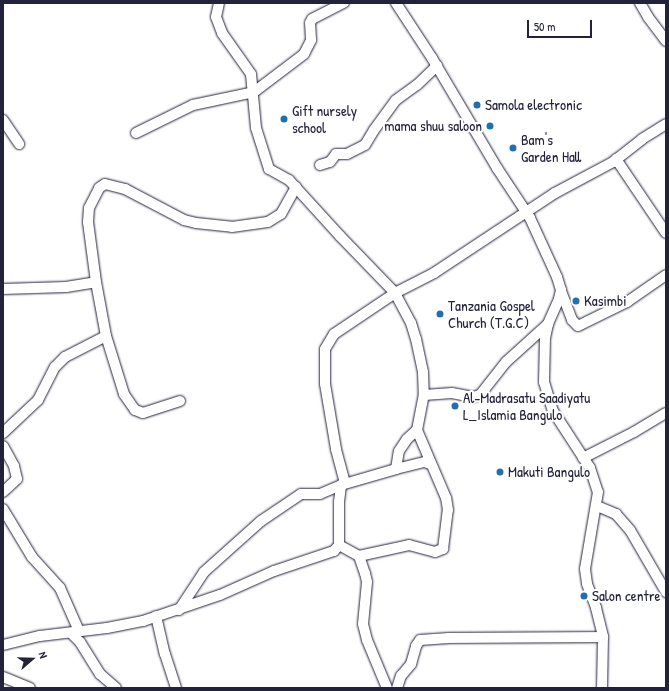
<!DOCTYPE html>
<style>
body{margin:0}
#map{position:relative;width:669px;height:691px;overflow:hidden;background:#fff;font-family:"Patrick Hand",sans-serif}
div>[style]{position:absolute}
[style*='--x']{left:calc(var(--x)*1px);top:calc(var(--y)*1px);width:calc(var(--w)*1px);rotate:calc(var(--a)*1deg)}
.roads{filter:drop-shadow(0 0 1px #22223b) drop-shadow(0 0 1px #22223b)}
.minor>*{height:10px;margin:-5px;padding:0 5px;transform-origin:5px;border-radius:5px;background:#fff}
.dots>*{width:11px;height:11px;translate:-50% -50%;box-sizing:border-box;border:2px solid #fff;border-radius:50%}
span{translate:-50% -50%;white-space:nowrap;text-align:center;line-height:1.15;-webkit-text-stroke:4px #fff;paint-order:stroke}
.poi-label{font-size:15px;color:#22223b}
.left{translate:0 -50%;text-align:left}
.right{translate:-100% -50%;text-align:right}
.frame{position:absolute;inset:0;border:4px solid #22223b;pointer-events:none}
.north{position:absolute;left:12px;top:639px;width:40px;height:40px;-webkit-text-stroke:3px #fff;paint-order:stroke;rotate:70deg;font-size:11px;font-weight:700;line-height:16px;text-align:center;color:#22223b}
.north::after{content:'';display:block;margin:auto;width:14px;height:18px;background:#22223b;clip-path:polygon(50% 0,100% 100%,50% 72%,0 100%)}
.scale{position:absolute;left:527px;top:20px;width:65px;height:18px;box-sizing:border-box;border:2px solid #22223b;border-top:0;padding-left:5px;font-size:12px;line-height:14px;white-space:nowrap;color:#22223b;-webkit-text-stroke:3px #fff;paint-order:stroke}
</style>
<div id="map">
<div class="roads">
<div class="minor">
<i style="--x:219;--y:3;--w:14;--a:102"></i>
<i style="--x:216;--y:17;--w:17;--a:69"></i>
<i style="--x:222;--y:33;--w:50;--a:54.7"></i>
<i style="--x:251;--y:74;--w:54;--a:84.7"></i>
<i style="--x:256;--y:128;--w:43;--a:72.4"></i>
<i style="--x:269;--y:169;--w:23;--a:29"></i>
<i style="--x:289;--y:180;--w:76;--a:47.7"></i>
<i style="--x:340;--y:236;--w:79;--a:46"></i>
<i style="--x:395;--y:293;--w:34;--a:62"></i>
<i style="--x:411;--y:323;--w:17;--a:73"></i>
<i style="--x:416;--y:339;--w:34;--a:78"></i>
<i style="--x:423;--y:372;--w:23;--a:88"></i>
<i style="--x:396;--y:3;--w:66;--a:56.8"></i>
<i style="--x:432;--y:58;--w:128;--a:59.4"></i>
<i style="--x:497;--y:168;--w:60;--a:56.6"></i>
<i style="--x:530;--y:218;--w:65;--a:65.4"></i>
<i style="--x:557;--y:277;--w:14;--a:73"></i>
<i style="--x:561;--y:290;--w:9;--a:103"></i>
<i style="--x:559;--y:299;--w:27;--a:114"></i>
<i style="--x:548;--y:324;--w:14;--a:102"></i>
<i style="--x:545;--y:338;--w:44;--a:91.3"></i>
<i style="--x:544;--y:382;--w:30;--a:73"></i>
<i style="--x:553;--y:411;--w:68;--a:57"></i>
<i style="--x:590;--y:468;--w:25;--a:72"></i>
<i style="--x:598;--y:492;--w:78;--a:99.6"></i>
<i style="--x:585;--y:569;--w:15;--a:82"></i>
<i style="--x:587;--y:584;--w:26;--a:69"></i>
<i style="--x:596;--y:608;--w:30;--a:76"></i>
<i style="--x:603;--y:637;--w:51;--a:91.1"></i>
<i style="--x:640;--y:3;--w:16;--a:60"></i>
<i style="--x:648;--y:17;--w:30;--a:53"></i>
<i style="--x:3;--y:120;--w:29;--a:56"></i>
<i style="--x:136;--y:133;--w:64;--a:-26.2"></i>
<i style="--x:193;--y:105;--w:62;--a:-12"></i>
<i style="--x:254;--y:92;--w:63;--a:-37.2"></i>
<i style="--x:304;--y:54;--w:16;--a:-63"></i>
<i style="--x:311;--y:40;--w:17;--a:-93"></i>
<i style="--x:310;--y:23;--w:4;--a:-63"></i>
<i style="--x:312;--y:19;--w:36;--a:-27"></i>
<i style="--x:616;--y:159;--w:89;--a:56"></i>
<i style="--x:320;--y:165;--w:10;--a:-17"></i>
<i style="--x:330;--y:162;--w:10;--a:-53"></i>
<i style="--x:336;--y:154;--w:11;--a:0"></i>
<i style="--x:347;--y:154;--w:20;--a:-27"></i>
<i style="--x:365;--y:145;--w:17;--a:-59"></i>
<i style="--x:374;--y:130;--w:37;--a:-54"></i>
<i style="--x:396;--y:100;--w:26;--a:-36"></i>
<i style="--x:417;--y:85;--w:28;--a:-44"></i>
<i style="--x:3;--y:289;--w:63;--a:-1.8"></i>
<i style="--x:66;--y:287;--w:30;--a:-9"></i>
<i style="--x:561;--y:291;--w:31;--a:69"></i>
<i style="--x:572;--y:320;--w:8;--a:45"></i>
<i style="--x:578;--y:326;--w:55;--a:-26.1"></i>
<i style="--x:627;--y:302;--w:47;--a:-34.7"></i>
<i style="--x:180;--y:401;--w:39;--a:162"></i>
<i style="--x:143;--y:413;--w:9;--a:-159"></i>
<i style="--x:135;--y:410;--w:19;--a:-125"></i>
<i style="--x:124;--y:394;--w:61;--a:-107.2"></i>
<i style="--x:106;--y:336;--w:55;--a:-100.5"></i>
<i style="--x:96;--y:282;--w:61;--a:-97.6"></i>
<i style="--x:88;--y:222;--w:14;--a:-86"></i>
<i style="--x:89;--y:208;--w:22;--a:-63"></i>
<i style="--x:99;--y:188;--w:7;--a:-34"></i>
<i style="--x:105;--y:184;--w:21;--a:14"></i>
<i style="--x:125;--y:189;--w:67;--a:27.7"></i>
<i style="--x:184;--y:220;--w:12;--a:14"></i>
<i style="--x:196;--y:223;--w:36;--a:6"></i>
<i style="--x:232;--y:227;--w:36;--a:-8"></i>
<i style="--x:268;--y:222;--w:15;--a:-32"></i>
<i style="--x:281;--y:214;--w:31;--a:-61"></i>
<i style="--x:3;--y:433;--w:48;--a:-43.3"></i>
<i style="--x:38;--y:400;--w:37;--a:-63"></i>
<i style="--x:55;--y:367;--w:14;--a:-45"></i>
<i style="--x:65;--y:357;--w:46;--a:-27.1"></i>
<i style="--x:3;--y:446;--w:23;--a:61"></i>
<i style="--x:14;--y:466;--w:13;--a:77"></i>
<i style="--x:17;--y:479;--w:19;--a:137"></i>
<i style="--x:583;--y:458;--w:57;--a:-27"></i>
<i style="--x:634;--y:432;--w:37;--a:-31"></i>
<i style="--x:396;--y:469;--w:30;--a:-14"></i>
<i style="--x:425;--y:462;--w:5;--a:22"></i>
<i style="--x:345;--y:483;--w:35;--a:-105"></i>
<i style="--x:336;--y:449;--w:66;--a:-99.6"></i>
<i style="--x:325;--y:384;--w:35;--a:-90"></i>
<i style="--x:325;--y:349;--w:17;--a:-59"></i>
<i style="--x:334;--y:334;--w:73;--a:-33.9"></i>
<i style="--x:395;--y:293;--w:44;--a:-27.1"></i>
<i style="--x:434;--y:273;--w:145;--a:-33.5"></i>
<i style="--x:555;--y:193;--w:66;--a:-28.1"></i>
<i style="--x:613;--y:162;--w:37;--a:-38"></i>
<i style="--x:642;--y:139;--w:28;--a:-32"></i>
<i style="--x:597;--y:506;--w:21;--a:23"></i>
<i style="--x:616;--y:514;--w:21;--a:49"></i>
<i style="--x:630;--y:530;--w:72;--a:59.9"></i>
<i style="--x:3;--y:509;--w:56;--a:58.9"></i>
<i style="--x:32;--y:557;--w:42;--a:47.9"></i>
<i style="--x:60;--y:588;--w:47;--a:66.2"></i>
<i style="--x:339;--y:545;--w:23;--a:29"></i>
<i style="--x:359;--y:556;--w:18;--a:71"></i>
<i style="--x:365;--y:573;--w:9;--a:77"></i>
<i style="--x:367;--y:582;--w:42;--a:95.4"></i>
<i style="--x:363;--y:624;--w:16;--a:76"></i>
<i style="--x:367;--y:640;--w:52;--a:67.4"></i>
<i style="--x:359;--y:556;--w:51;--a:-12.4"></i>
<i style="--x:409;--y:545;--w:27;--a:15"></i>
<i style="--x:435;--y:552;--w:9;--a:-21"></i>
<i style="--x:443;--y:549;--w:39;--a:-83"></i>
<i style="--x:448;--y:510;--w:12;--a:-99"></i>
<i style="--x:446;--y:498;--w:74;--a:-113.1"></i>
<i style="--x:179;--y:610;--w:45;--a:-56.7"></i>
<i style="--x:204;--y:572;--w:76;--a:-41.8"></i>
<i style="--x:261;--y:521;--w:48;--a:-34"></i>
<i style="--x:301;--y:494;--w:19;--a:0"></i>
<i style="--x:320;--y:494;--w:23;--a:-23"></i>
<i style="--x:156;--y:616;--w:39;--a:77"></i>
<i style="--x:165;--y:654;--w:36;--a:72"></i>
<i style="--x:71;--y:633;--w:13;--a:45"></i>
<i style="--x:80;--y:642;--w:38;--a:58"></i>
<i style="--x:100;--y:674;--w:21;--a:41"></i>
<i style="--x:3;--y:645;--w:38;--a:-14"></i>
<i style="--x:40;--y:636;--w:67;--a:-6.8"></i>
<i style="--x:107;--y:628;--w:37;--a:-11"></i>
<i style="--x:143;--y:621;--w:81;--a:-18.7"></i>
<i style="--x:220;--y:595;--w:59;--a:-24"></i>
<i style="--x:274;--y:571;--w:63;--a:-18.4"></i>
<i style="--x:334;--y:551;--w:8;--a:-50"></i>
<i style="--x:339;--y:545;--w:43;--a:-90"></i>
<i style="--x:339;--y:502;--w:17;--a:-83"></i>
<i style="--x:341;--y:485;--w:57;--a:-16.2"></i>
<i style="--x:396;--y:469;--w:18;--a:-81"></i>
<i style="--x:399;--y:451;--w:14;--a:-56"></i>
<i style="--x:407;--y:439;--w:13;--a:-42"></i>
<i style="--x:417;--y:430;--w:36;--a:-79"></i>
<i style="--x:424;--y:395;--w:28;--a:-4"></i>
<i style="--x:452;--y:393;--w:21;--a:11"></i>
<i style="--x:473;--y:397;--w:7;--a:-16"></i>
<i style="--x:480;--y:395;--w:42;--a:-51.8"></i>
<i style="--x:506;--y:362;--w:57;--a:-42.1"></i>
<i style="--x:3;--y:677;--w:29;--a:22"></i>
<i style="--x:397;--y:688;--w:13;--a:-72"></i>
<i style="--x:401;--y:676;--w:16;--a:-50"></i>
<i style="--x:411;--y:664;--w:19;--a:-74"></i>
<i style="--x:416;--y:646;--w:7;--a:-56"></i>
<i style="--x:420;--y:640;--w:29;--a:-4"></i>
<i style="--x:449;--y:638;--w:154;--a:-0.4"></i>
</div>
</div>
<div class="dots">
<i style="left:477px;top:105px;background:#1f6fb2"></i>
<i style="left:284px;top:119px;background:#1f6fb2"></i>
<i style="left:490px;top:126px;background:#1f6fb2"></i>
<i style="left:513px;top:148px;background:#1f6fb2"></i>
<i style="left:576px;top:301px;background:#1f6fb2"></i>
<i style="left:440px;top:314px;background:#1f6fb2"></i>
<i style="left:455px;top:406px;background:#1f6fb2"></i>
<i style="left:500px;top:472px;background:#1f6fb2"></i>
<i style="left:584px;top:596px;background:#1f6fb2"></i>
</div>
<div class="poi-label">
<span class="left" style="left:485px;top:105px">Samola electronic</span>
<span class="left" style="left:292px;top:119px">Gift nursely<br>school</span>
<span class="right" style="left:482px;top:126px">mama shuu saloon</span>
<span class="left" style="left:521px;top:148px">Bam's<br>Garden Hall</span>
<span class="left" style="left:584px;top:301px">Kasimbi</span>
<span class="left" style="left:448px;top:314px">Tanzania Gospel<br>Church (T.G.C)</span>
<span class="left" style="left:463px;top:406px">Al-Madrasatu Saadiyatu<br>L_Islamia Bangulo</span>
<span class="left" style="left:508px;top:472px">Makuti Bangulo</span>
<span class="left" style="left:592px;top:596px">Salon centre</span>
</div>
<div class="frame"></div>
<div class="north">N</div>
<div class="scale">50 m</div>
</div>
